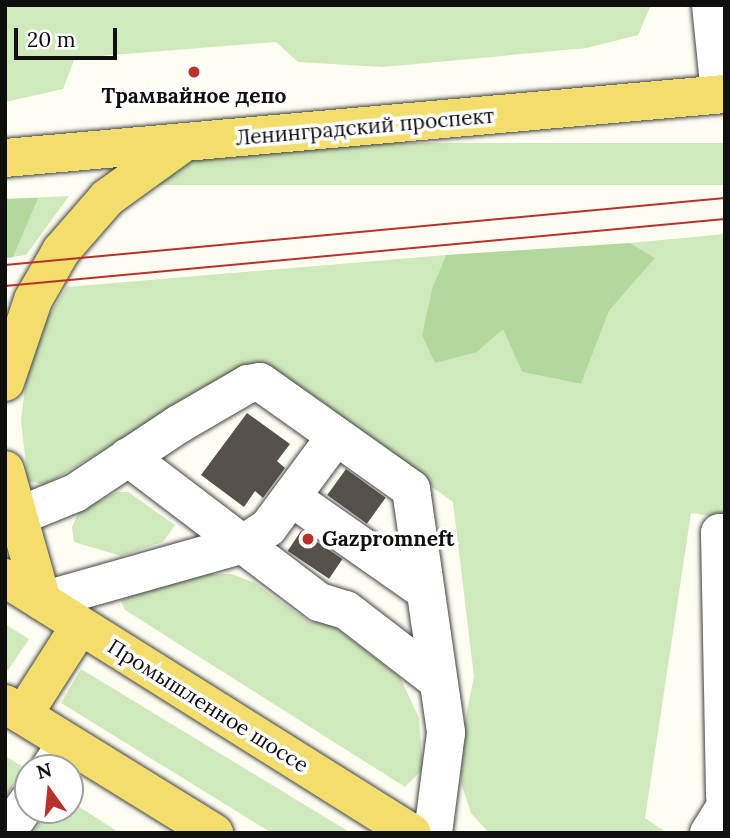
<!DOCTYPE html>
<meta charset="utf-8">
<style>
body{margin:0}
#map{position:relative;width:730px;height:838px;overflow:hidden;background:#fefdf2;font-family:Lora,serif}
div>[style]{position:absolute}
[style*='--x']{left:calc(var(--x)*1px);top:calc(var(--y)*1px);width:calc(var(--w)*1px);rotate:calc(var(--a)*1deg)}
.green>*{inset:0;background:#cfe8bc;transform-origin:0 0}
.forest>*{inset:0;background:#b2d89c}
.building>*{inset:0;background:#57514c;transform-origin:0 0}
.roads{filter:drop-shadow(0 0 2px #424242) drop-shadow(0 0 2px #424242)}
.minor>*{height:38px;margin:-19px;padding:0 19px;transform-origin:19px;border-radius:19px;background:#fff}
.major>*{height:38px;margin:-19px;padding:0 19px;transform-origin:19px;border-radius:19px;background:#f3dd6d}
.tram>*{height:2px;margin:-1px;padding:0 1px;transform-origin:1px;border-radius:1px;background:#ba312c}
.dots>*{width:19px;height:19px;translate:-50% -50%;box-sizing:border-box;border:4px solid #fff;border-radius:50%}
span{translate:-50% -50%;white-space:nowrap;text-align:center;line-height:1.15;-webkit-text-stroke:7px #fff;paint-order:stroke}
.poi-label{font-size:21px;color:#0f0f0f;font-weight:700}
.left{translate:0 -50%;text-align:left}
.street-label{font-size:21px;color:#0f0f0f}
.frame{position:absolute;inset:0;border:7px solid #0f0f0f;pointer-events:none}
.north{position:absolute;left:14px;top:754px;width:70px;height:70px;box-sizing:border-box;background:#fff;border:2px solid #9f9f9f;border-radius:50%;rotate:345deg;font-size:19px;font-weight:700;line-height:28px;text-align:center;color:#0f0f0f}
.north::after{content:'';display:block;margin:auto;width:24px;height:32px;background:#ba312c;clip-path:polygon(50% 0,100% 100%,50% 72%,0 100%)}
.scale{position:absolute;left:14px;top:28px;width:103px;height:32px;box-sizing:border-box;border:4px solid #0f0f0f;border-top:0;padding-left:9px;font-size:21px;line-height:24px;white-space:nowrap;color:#0f0f0f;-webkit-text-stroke:5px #fff;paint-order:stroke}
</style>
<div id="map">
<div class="green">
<i style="clip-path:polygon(5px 5px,651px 5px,638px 35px,587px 48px,383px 67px,298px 62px,276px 42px,75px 58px,63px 89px,5px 102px)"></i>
<i style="left:725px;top:143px;width:42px;height:598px;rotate:90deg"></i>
<i style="clip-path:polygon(69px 196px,26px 255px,5px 258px,5px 199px)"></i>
<i style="clip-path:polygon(725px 234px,725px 518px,691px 513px,645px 818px,667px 833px,489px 833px,471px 813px,461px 783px,462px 735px,474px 677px,453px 502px,259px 364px,241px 367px,45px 485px,28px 481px,21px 421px,27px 372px,43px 325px,67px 287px,446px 255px,433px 286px,477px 352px,503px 328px,522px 372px,581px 384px,609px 311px,655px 258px,630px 243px)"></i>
<i style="clip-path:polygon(117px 492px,128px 492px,175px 525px,163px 542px,121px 556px,74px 542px,72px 527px,79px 511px)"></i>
<i style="clip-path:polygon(199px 574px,232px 574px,255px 583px,309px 622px,331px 624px,400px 677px,419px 718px,423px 769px,405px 787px,125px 610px,121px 601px,135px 592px)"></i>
<i style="clip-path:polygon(5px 624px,29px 639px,8px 670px,5px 669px)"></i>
<i style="clip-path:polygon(81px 669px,351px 833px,272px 833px,61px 703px)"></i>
<i style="clip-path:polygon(5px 756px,25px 768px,5px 797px)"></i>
<i style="clip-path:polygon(70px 801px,120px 833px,33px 833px,48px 810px,70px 810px)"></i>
</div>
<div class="forest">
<i style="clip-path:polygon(38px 198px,13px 257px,5px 258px,5px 199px)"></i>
<i style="clip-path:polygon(630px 243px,655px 258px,609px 311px,581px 384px,522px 372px,503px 329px,477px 352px,435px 363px,422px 335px,433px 286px,446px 255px)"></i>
</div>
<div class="building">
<i style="clip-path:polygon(247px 413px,290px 444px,277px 461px,285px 468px,263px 498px,255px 491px,244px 507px,201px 475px)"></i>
<i style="left:346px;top:469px;width:49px;height:32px;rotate:36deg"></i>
<i style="left:301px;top:531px;width:50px;height:24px;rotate:34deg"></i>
</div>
<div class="roads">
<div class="minor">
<i style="--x:711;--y:5;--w:89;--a:84.2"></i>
<i style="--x:128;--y:457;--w:240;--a:37.2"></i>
<i style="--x:319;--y:602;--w:28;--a:17"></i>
<i style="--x:346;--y:610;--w:115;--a:37.6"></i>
<i style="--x:291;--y:497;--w:162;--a:35"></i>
<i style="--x:16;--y:517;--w:64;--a:-22.1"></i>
<i style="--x:75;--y:493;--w:125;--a:-33.6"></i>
<i style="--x:179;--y:424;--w:80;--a:-30.1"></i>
<i style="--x:248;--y:384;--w:12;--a:-9"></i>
<i style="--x:260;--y:382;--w:185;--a:35.3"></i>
<i style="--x:411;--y:489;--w:246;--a:81.8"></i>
<i style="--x:446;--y:733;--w:101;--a:97.4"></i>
<i style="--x:725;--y:533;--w:5;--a:180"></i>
<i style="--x:720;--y:533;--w:264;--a:88.9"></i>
<i style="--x:42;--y:601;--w:209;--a:-15.8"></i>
<i style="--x:243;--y:544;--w:30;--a:-33"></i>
<i style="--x:268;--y:528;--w:114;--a:-53.5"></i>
<i style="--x:50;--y:768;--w:30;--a:-56"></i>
<i style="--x:6;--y:833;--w:39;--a:-55"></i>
<i style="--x:709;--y:833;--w:31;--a:-58"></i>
</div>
<div class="major">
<i style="--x:5;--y:158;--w:723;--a:-5.08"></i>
<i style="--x:5;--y:382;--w:87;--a:-71.1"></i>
<i style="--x:33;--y:300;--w:56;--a:-60.3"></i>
<i style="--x:61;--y:251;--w:70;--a:-49"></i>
<i style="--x:107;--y:198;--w:89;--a:-35.8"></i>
<i style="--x:5;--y:470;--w:136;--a:74.2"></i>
<i style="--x:5;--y:578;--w:480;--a:32.1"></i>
<i style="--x:5;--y:704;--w:246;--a:31.7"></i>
<i style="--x:23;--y:715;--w:106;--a:-57.4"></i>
</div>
</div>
<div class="tram">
<i style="--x:5;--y:265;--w:723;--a:-5.32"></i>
<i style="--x:5;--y:286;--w:723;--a:-5.32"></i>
</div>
<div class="dots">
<i style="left:194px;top:72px;background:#ba312c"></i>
<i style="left:308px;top:539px;background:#ba312c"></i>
</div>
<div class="poi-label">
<span style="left:194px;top:96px">Трамвайное депо</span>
<span class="left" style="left:322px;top:539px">Gazpromneft</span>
</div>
<div class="street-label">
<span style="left:365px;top:127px;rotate:-5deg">Ленинградский проспект</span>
<span style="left:208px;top:706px;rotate:32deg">Промышленное шоссе</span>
</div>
<div class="frame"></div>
<div class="north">N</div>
<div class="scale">20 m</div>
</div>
